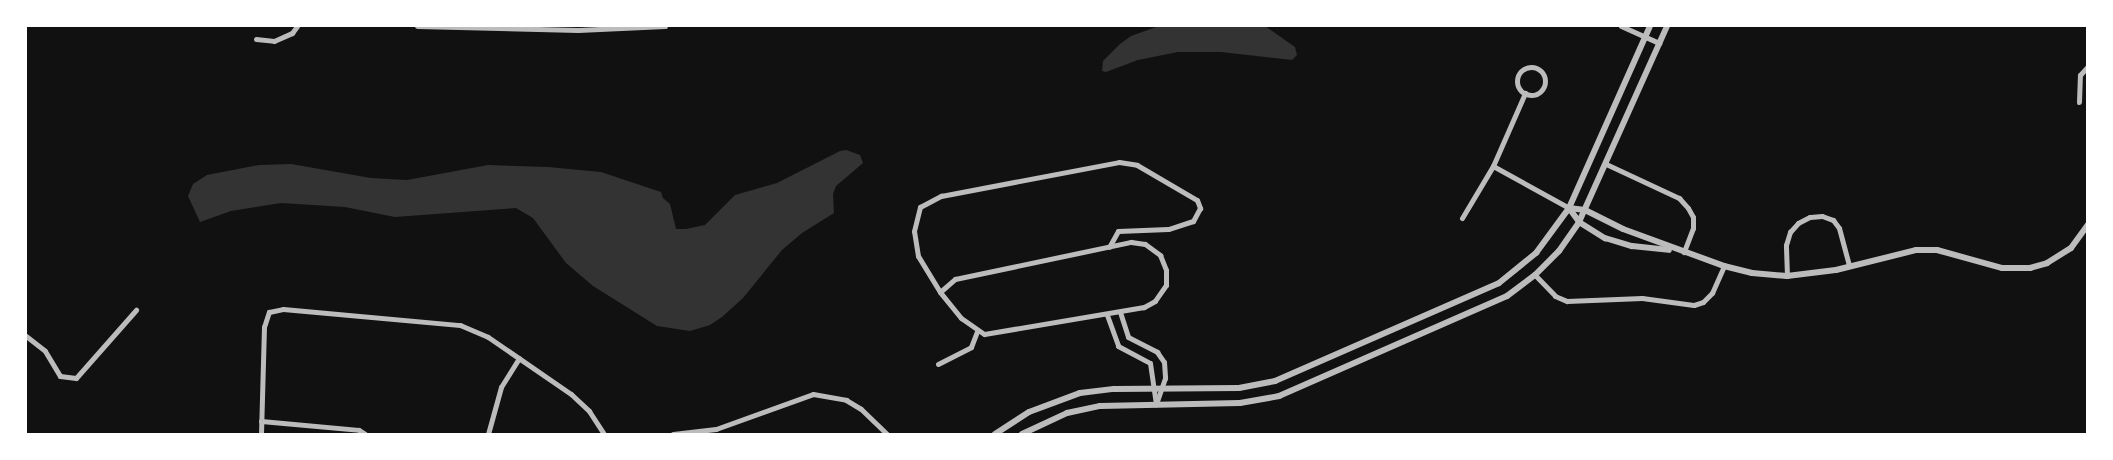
<!DOCTYPE html>
<style>
body{margin:0}
#map{position:relative;width:2113px;height:460px;overflow:hidden;background:#111;font-family:"Work Sans",sans-serif}
div>[style]{position:absolute}
[style*='--x']{left:calc(var(--x)*1px);top:calc(var(--y)*1px);width:calc(var(--w)*1px);rotate:calc(var(--a)*1deg)}
.water>*{inset:0;background:#333}
.minor>*{height:5px;margin:-2.5px;padding:0 2.5px;transform-origin:2.5px;border-radius:2.5px;background:#bcbcbc}
.minor>.ring{margin:-2.5px;padding:0;box-sizing:content-box;background:none;border:5px solid #bcbcbc;border-radius:50%}
.tertiary>*{height:6px;margin:-3px;padding:0 3px;transform-origin:3px;border-radius:3px;background:#bcbcbc}
span{translate:-50% -50%;white-space:nowrap;text-align:center;line-height:1.15;-webkit-text-stroke:5px #fff;paint-order:stroke}
.frame{position:absolute;inset:0;border:27px solid #fff;pointer-events:none}
</style>
<div id="map">
<div class="water">
<i style="clip-path:polygon(1159px 26px,1265px 26px,1295px 47px,1297px 55px,1292px 60px,1221px 52px,1178px 52px,1138px 60px,1106px 72px,1102px 71px,1103px 61px,1120px 44px,1131px 36px)"></i>
<i style="clip-path:polygon(846px 150px,860px 155px,863px 163px,836px 186px,833px 194px,834px 213px,802px 233px,782px 250px,743px 298px,722px 317px,710px 325px,690px 331px,657px 326px,593px 286px,566px 263px,533px 218px,516px 208px,395px 217px,345px 207px,281px 203px,231px 211px,200px 222px,188px 196px,193px 184px,207px 175px,259px 165px,291px 164px,371px 178px,407px 180px,488px 165px,548px 167px,601px 172px,661px 192px,663px 198px,670px 204px,676px 229px,686px 229px,705px 225px,735px 195px,777px 183px,840px 151px)"></i>
</div>
<div class="minor">
<i style="--x:417;--y:26;--w:161;--a:1.4"></i>
<i style="--x:578;--y:30;--w:87;--a:-2.6"></i>
<i style="--x:1621;--y:26;--w:42;--a:24.1"></i>
<i style="--x:256;--y:39;--w:18;--a:6"></i>
<i style="--x:274;--y:41;--w:20;--a:-24"></i>
<i style="--x:292;--y:33;--w:9;--a:-54"></i>
<i class="ring" style="left:1517px;top:67px;width:23px;height:23px"></i>
<i style="--x:2079;--y:102;--w:27;--a:-88"></i>
<i style="--x:2080;--y:75;--w:12;--a:-48"></i>
<i style="--x:1606;--y:164;--w:81;--a:25"></i>
<i style="--x:1679;--y:198;--w:13;--a:48"></i>
<i style="--x:1688;--y:208;--w:10;--a:61"></i>
<i style="--x:1693;--y:217;--w:11;--a:90"></i>
<i style="--x:1693;--y:228;--w:26;--a:111"></i>
<i style="--x:1493;--y:166;--w:87;--a:28.9"></i>
<i style="--x:1462;--y:218;--w:61;--a:-59.2"></i>
<i style="--x:1493;--y:166;--w:80;--a:-66.3"></i>
<i style="--x:1535;--y:275;--w:29;--a:46"></i>
<i style="--x:1555;--y:296;--w:13;--a:23"></i>
<i style="--x:1567;--y:301;--w:75;--a:-2.3"></i>
<i style="--x:1642;--y:298;--w:52;--a:7.7"></i>
<i style="--x:1694;--y:305;--w:9;--a:-18"></i>
<i style="--x:1703;--y:302;--w:13;--a:-45"></i>
<i style="--x:1712;--y:293;--w:30;--a:-66"></i>
<i style="--x:1787;--y:276;--w:31;--a:-92"></i>
<i style="--x:1786;--y:245;--w:14;--a:-73"></i>
<i style="--x:1790;--y:232;--w:12;--a:-48"></i>
<i style="--x:1798;--y:223;--w:13;--a:-27"></i>
<i style="--x:1810;--y:217;--w:12;--a:-5"></i>
<i style="--x:1822;--y:216;--w:12;--a:20"></i>
<i style="--x:1833;--y:220;--w:10;--a:53"></i>
<i style="--x:1839;--y:228;--w:39;--a:75"></i>
<i style="--x:940;--y:292;--w:20;--a:-41"></i>
<i style="--x:955;--y:279;--w:180;--a:-11.9"></i>
<i style="--x:1131;--y:242;--w:14;--a:8"></i>
<i style="--x:1145;--y:244;--w:19;--a:36"></i>
<i style="--x:1160;--y:255;--w:16;--a:68"></i>
<i style="--x:1166;--y:270;--w:15;--a:90"></i>
<i style="--x:1166;--y:285;--w:19;--a:125"></i>
<i style="--x:1155;--y:301;--w:13;--a:151"></i>
<i style="--x:1144;--y:307;--w:162;--a:170.4"></i>
<i style="--x:984;--y:334;--w:28;--a:-145"></i>
<i style="--x:961;--y:318;--w:33;--a:-129"></i>
<i style="--x:940;--y:292;--w:42;--a:-121.4"></i>
<i style="--x:918;--y:256;--w:25;--a:-99"></i>
<i style="--x:914;--y:231;--w:25;--a:-76"></i>
<i style="--x:920;--y:207;--w:24;--a:-28"></i>
<i style="--x:941;--y:196;--w:181;--a:-10.8"></i>
<i style="--x:1119;--y:162;--w:18;--a:9"></i>
<i style="--x:1137;--y:165;--w:69;--a:30.3"></i>
<i style="--x:1197;--y:200;--w:9;--a:69"></i>
<i style="--x:1200;--y:208;--w:15;--a:118"></i>
<i style="--x:1193;--y:221;--w:26;--a:162"></i>
<i style="--x:1168;--y:229;--w:50;--a:177.7"></i>
<i style="--x:1118;--y:231;--w:18;--a:119"></i>
<i style="--x:1120;--y:312;--w:26;--a:72"></i>
<i style="--x:1128;--y:337;--w:33;--a:27"></i>
<i style="--x:1157;--y:352;--w:12;--a:55"></i>
<i style="--x:1164;--y:362;--w:16;--a:86"></i>
<i style="--x:1165;--y:378;--w:28;--a:109"></i>
<i style="--x:1107;--y:315;--w:33;--a:70"></i>
<i style="--x:1118;--y:346;--w:36;--a:28"></i>
<i style="--x:1150;--y:363;--w:41;--a:81.7"></i>
<i style="--x:26;--y:336;--w:24;--a:38"></i>
<i style="--x:45;--y:351;--w:29;--a:59"></i>
<i style="--x:60;--y:376;--w:16;--a:7"></i>
<i style="--x:76;--y:378;--w:91;--a:-48.6"></i>
<i style="--x:938;--y:364;--w:37;--a:-27"></i>
<i style="--x:971;--y:347;--w:17;--a:-69"></i>
<i style="--x:261;--y:421;--w:98;--a:5.2"></i>
<i style="--x:359;--y:430;--w:7;--a:34"></i>
<i style="--x:261;--y:434;--w:107;--a:-88.4"></i>
<i style="--x:264;--y:327;--w:16;--a:-72"></i>
<i style="--x:269;--y:312;--w:14;--a:-12"></i>
<i style="--x:283;--y:309;--w:178;--a:5.2"></i>
<i style="--x:460;--y:325;--w:30;--a:23"></i>
<i style="--x:488;--y:337;--w:101;--a:34.5"></i>
<i style="--x:571;--y:394;--w:25;--a:43"></i>
<i style="--x:589;--y:411;--w:27;--a:57"></i>
<i style="--x:488;--y:434;--w:49;--a:-74.5"></i>
<i style="--x:501;--y:387;--w:34;--a:-58"></i>
<i style="--x:673;--y:434;--w:43;--a:-6.6"></i>
<i style="--x:716;--y:429;--w:103;--a:-19.8"></i>
<i style="--x:813;--y:394;--w:34;--a:10"></i>
<i style="--x:846;--y:400;--w:17;--a:31"></i>
<i style="--x:861;--y:409;--w:36;--a:44"></i>
</div>
<div class="tertiary">
<i style="--x:1569;--y:208;--w:16;--a:7"></i>
<i style="--x:1585;--y:210;--w:42;--a:26.6"></i>
<i style="--x:1623;--y:229;--w:108;--a:20.1"></i>
<i style="--x:1724;--y:266;--w:29;--a:14"></i>
<i style="--x:1752;--y:273;--w:35;--a:5"></i>
<i style="--x:1787;--y:276;--w:49;--a:-7"></i>
<i style="--x:1836;--y:270;--w:82;--a:-14"></i>
<i style="--x:1916;--y:250;--w:21;--a:0"></i>
<i style="--x:1937;--y:250;--w:67;--a:15.5"></i>
<i style="--x:2002;--y:268;--w:28;--a:0"></i>
<i style="--x:2030;--y:268;--w:18;--a:-16"></i>
<i style="--x:2047;--y:263;--w:28;--a:-32"></i>
<i style="--x:2071;--y:248;--w:29;--a:-54"></i>
<i style="--x:1569;--y:208;--w:17;--a:54"></i>
<i style="--x:1579;--y:222;--w:31;--a:32"></i>
<i style="--x:1605;--y:238;--w:28;--a:17"></i>
<i style="--x:1632;--y:246;--w:37;--a:6"></i>
<i style="--x:995;--y:434;--w:40;--a:-32.9"></i>
<i style="--x:1029;--y:412;--w:54;--a:-20.4"></i>
<i style="--x:1080;--y:393;--w:34;--a:-7"></i>
<i style="--x:1114;--y:389;--w:125;--a:-0.5"></i>
<i style="--x:1239;--y:388;--w:37;--a:-11"></i>
<i style="--x:1275;--y:381;--w:244;--a:-23.6"></i>
<i style="--x:1499;--y:283;--w:48;--a:-39"></i>
<i style="--x:1536;--y:253;--w:56;--a:-53.7"></i>
<i style="--x:1569;--y:208;--w:199;--a:-66"></i>
<i style="--x:1022;--y:434;--w:50;--a:-25"></i>
<i style="--x:1067;--y:413;--w:34;--a:-12"></i>
<i style="--x:1100;--y:406;--w:140;--a:-1.2"></i>
<i style="--x:1240;--y:403;--w:40;--a:-10"></i>
<i style="--x:1279;--y:396;--w:249;--a:-23.7"></i>
<i style="--x:1507;--y:296;--w:35;--a:-37"></i>
<i style="--x:1535;--y:275;--w:34;--a:-45"></i>
<i style="--x:1559;--y:251;--w:35;--a:-55"></i>
<i style="--x:1579;--y:222;--w:215;--a:-65.8"></i>
</div>
<div class="frame"></div>
</div>
